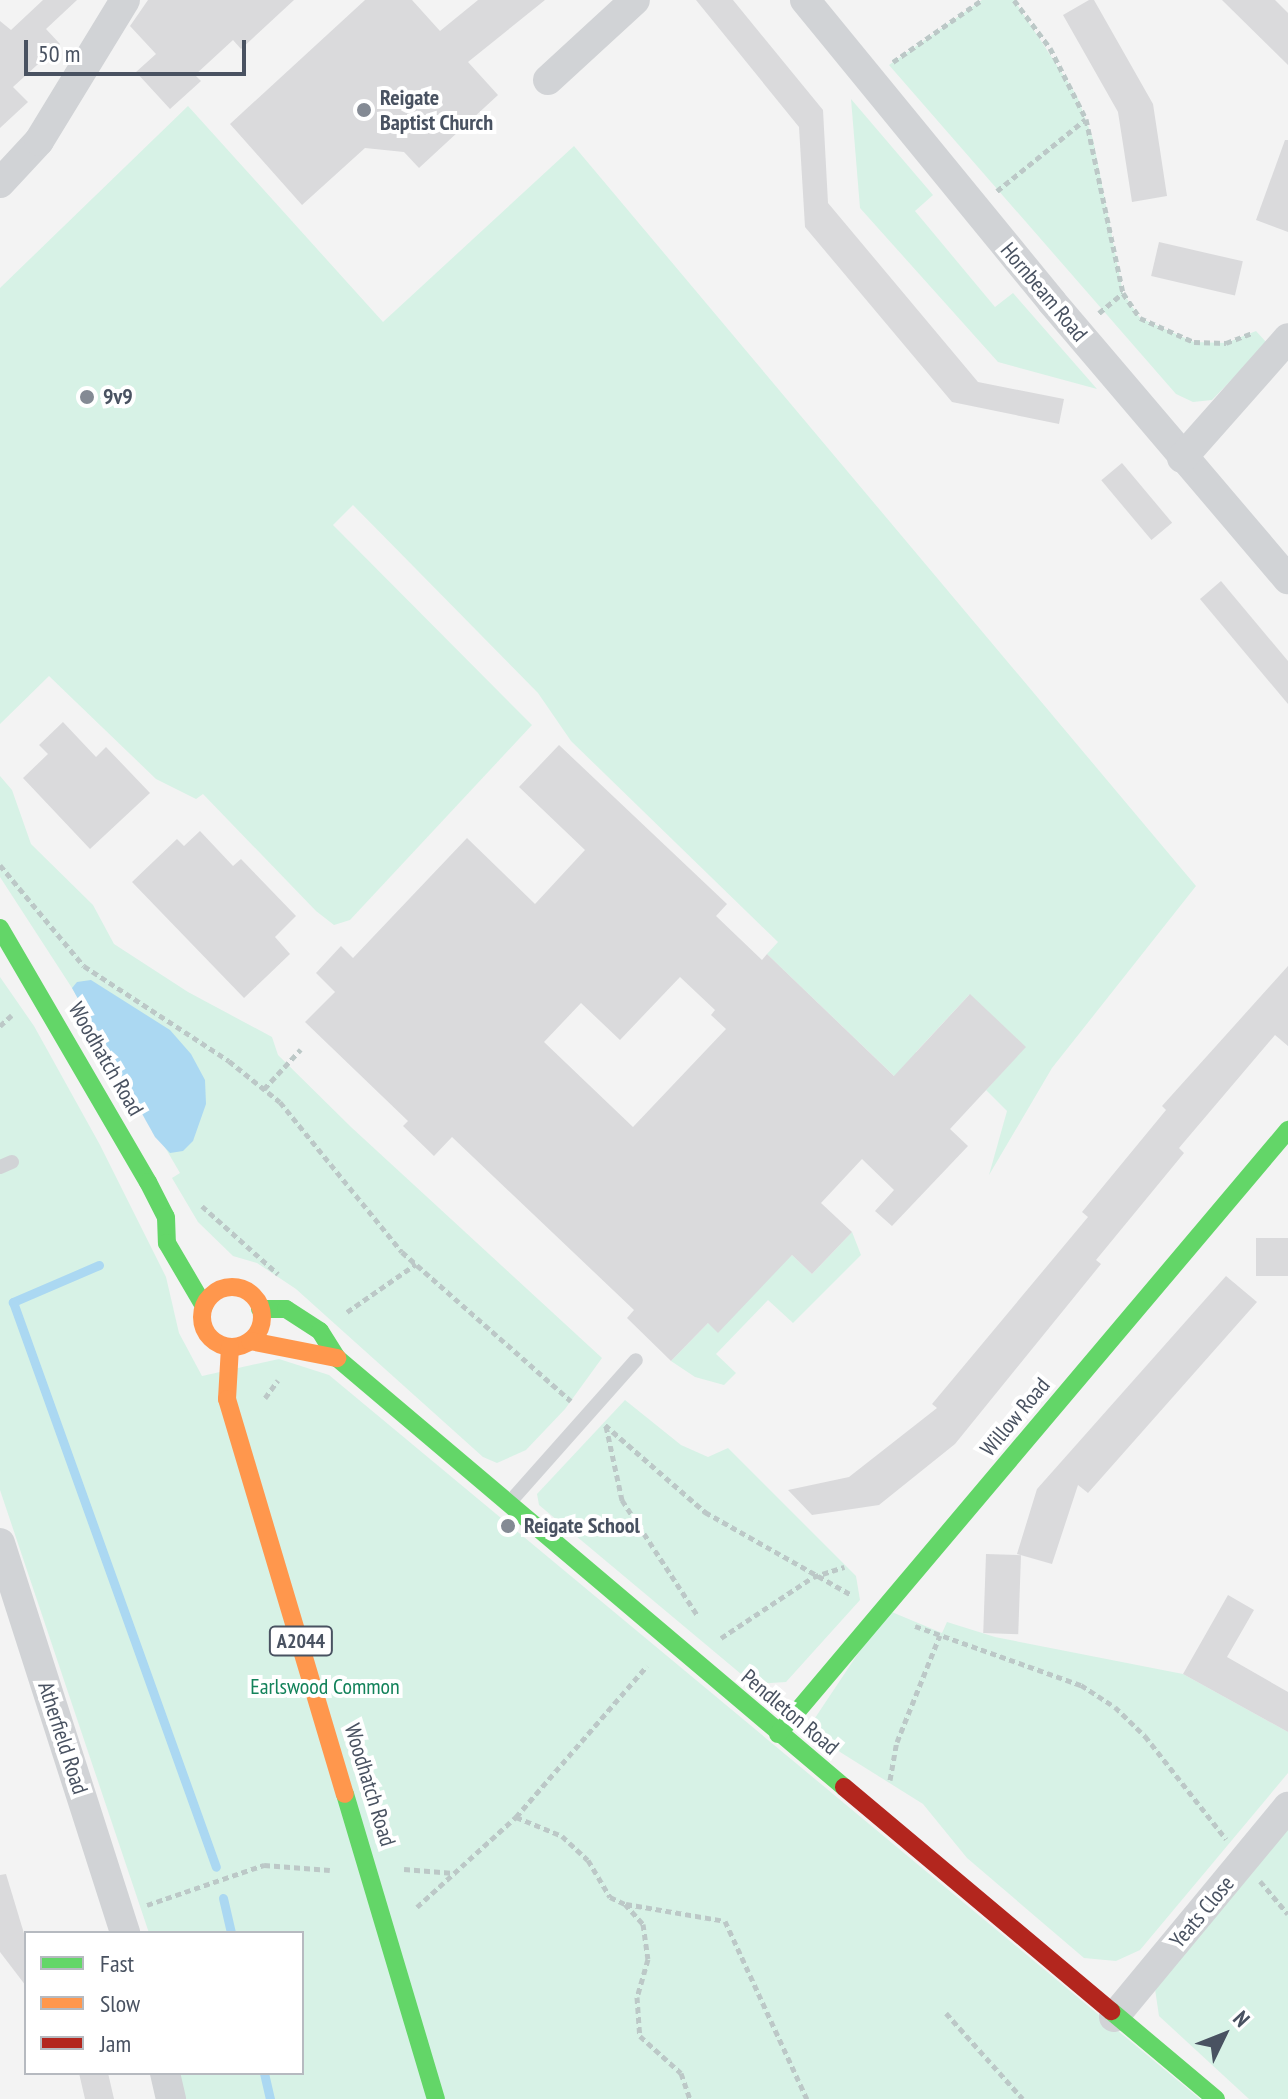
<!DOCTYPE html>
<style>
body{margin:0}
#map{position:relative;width:1288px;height:2099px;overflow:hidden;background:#f3f3f3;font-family:"PT Sans Narrow",sans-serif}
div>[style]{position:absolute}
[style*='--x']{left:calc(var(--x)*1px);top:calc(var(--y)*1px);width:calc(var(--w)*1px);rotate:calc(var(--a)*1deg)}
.green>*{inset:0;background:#d7f2e6}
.water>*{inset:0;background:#abd8f2}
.stream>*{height:9px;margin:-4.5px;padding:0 4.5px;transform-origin:4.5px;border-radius:4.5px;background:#abd8f2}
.building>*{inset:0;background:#dadadc;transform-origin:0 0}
.path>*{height:5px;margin-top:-2.5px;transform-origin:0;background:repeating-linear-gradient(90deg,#bcc8c7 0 6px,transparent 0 10px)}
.lane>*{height:14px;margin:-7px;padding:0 7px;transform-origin:7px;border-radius:7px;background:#d1d3d6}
.street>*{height:30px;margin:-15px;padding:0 15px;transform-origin:15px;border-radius:15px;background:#d1d3d6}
.fast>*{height:18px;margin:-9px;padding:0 9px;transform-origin:9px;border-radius:9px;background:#63d668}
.slow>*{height:18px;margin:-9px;padding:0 9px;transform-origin:9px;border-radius:9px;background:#ff974d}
.slow>.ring{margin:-9px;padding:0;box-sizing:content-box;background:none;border:18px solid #ff974d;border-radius:50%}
.jam>*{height:18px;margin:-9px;padding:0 9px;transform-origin:9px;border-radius:9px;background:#b3261e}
.dots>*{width:22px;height:22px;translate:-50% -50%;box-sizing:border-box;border:4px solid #fff;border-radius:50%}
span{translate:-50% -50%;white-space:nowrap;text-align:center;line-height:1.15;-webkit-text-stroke:8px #fff;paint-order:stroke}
.shield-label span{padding:2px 6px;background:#fff;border:2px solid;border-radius:6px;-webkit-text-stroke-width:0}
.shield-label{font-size:20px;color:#495261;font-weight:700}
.poi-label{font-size:22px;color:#495261;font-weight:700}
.left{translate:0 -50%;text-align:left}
.street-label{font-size:22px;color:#495261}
.park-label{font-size:22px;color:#13825a}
.legend{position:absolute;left:24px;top:1931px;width:280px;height:144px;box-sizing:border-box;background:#fff;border:2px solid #b6bac0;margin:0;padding:10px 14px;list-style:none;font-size:24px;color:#495261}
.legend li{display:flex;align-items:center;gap:16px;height:40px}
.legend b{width:40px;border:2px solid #b6bac0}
.north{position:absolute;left:1184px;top:1995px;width:80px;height:80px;-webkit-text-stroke:6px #fff;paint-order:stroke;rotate:47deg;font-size:22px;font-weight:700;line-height:32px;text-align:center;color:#495261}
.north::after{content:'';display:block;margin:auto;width:28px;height:36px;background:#495261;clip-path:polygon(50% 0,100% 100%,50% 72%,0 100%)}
.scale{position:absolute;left:24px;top:40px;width:222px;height:36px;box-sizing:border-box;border:4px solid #495261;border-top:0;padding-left:10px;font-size:24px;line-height:28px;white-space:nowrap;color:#495261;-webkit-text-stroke:6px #fff;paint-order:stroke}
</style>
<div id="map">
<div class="green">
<i style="clip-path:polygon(982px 0,1014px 0,1077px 96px,1093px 139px,1123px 293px,1140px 318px,1194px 342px,1226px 343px,1256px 331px,1267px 343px,1212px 400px,1193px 402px,1176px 394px,889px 65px)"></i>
<i style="clip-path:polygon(851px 99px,933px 195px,915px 211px,995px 307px,1013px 293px,1097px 389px,998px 362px,860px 208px)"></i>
<i style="clip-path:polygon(188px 106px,383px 322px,574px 146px,1196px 886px,1052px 1068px,989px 1175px,1007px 1111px,986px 1090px,1025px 1047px,969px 995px,916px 1052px,915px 1096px,767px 954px,778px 942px,571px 741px,538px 693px,353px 505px,333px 525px,532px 725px,350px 920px,334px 925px,316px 911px,203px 794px,196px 799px,156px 779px,49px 676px,0 724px,0 288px)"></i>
<i style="clip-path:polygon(0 776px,12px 790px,31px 844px,93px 905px,114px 944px,188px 992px,272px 1037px,278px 1055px,351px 1127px,602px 1358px,565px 1409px,526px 1450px,497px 1463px,483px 1457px,296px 1289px,257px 1263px,233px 1256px,198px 1222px,172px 1178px,180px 1173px,72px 988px,0 877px)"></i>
<i style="clip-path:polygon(0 977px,34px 1026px,100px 1145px,166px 1277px,179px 1333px,202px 1376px,279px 1359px,329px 1375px,1200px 2099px,184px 2099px,177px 2073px,302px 2073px,302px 1933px,149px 1933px,0 1490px)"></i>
<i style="clip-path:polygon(852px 1232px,861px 1255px,793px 1323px,768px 1300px,716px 1354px,736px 1373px,724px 1385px,695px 1377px,671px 1361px,708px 1323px,792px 1255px,812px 1274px)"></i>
<i style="clip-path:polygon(625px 1400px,681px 1445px,708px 1457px,728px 1448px,856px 1576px,860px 1600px,786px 1682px,753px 1684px,539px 1505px,537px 1494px)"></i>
<i style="clip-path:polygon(887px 1610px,942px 1633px,947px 1622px,995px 1637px,1183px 1674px,1288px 1732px,1288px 1773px,1140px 1950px,1116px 1961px,1084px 1958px,967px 1858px,923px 1804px,840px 1752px,811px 1724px)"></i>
<i style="clip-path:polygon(1288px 1821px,1288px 2099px,1249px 2099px,1159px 2016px,1155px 1989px)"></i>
</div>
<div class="water">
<i style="clip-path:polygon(91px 980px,170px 1030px,191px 1054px,205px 1080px,206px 1104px,193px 1141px,183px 1151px,170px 1153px,155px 1137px,72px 988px,77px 982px)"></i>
</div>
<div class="stream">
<i style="--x:99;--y:1265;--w:94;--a:156.7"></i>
<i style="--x:13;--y:1302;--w:600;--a:70.24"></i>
<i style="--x:223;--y:1898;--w:36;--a:77"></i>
<i style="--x:264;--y:2073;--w:27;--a:77"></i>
</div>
<div class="building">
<i style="clip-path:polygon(43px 0,77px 0,46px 29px,60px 44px,13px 87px,28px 102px,0 128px,0 21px,11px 30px)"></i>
<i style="clip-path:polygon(148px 0,294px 0,241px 49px,233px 40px,195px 75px,201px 81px,170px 109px,136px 72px,156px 54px,130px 26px)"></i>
<i style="clip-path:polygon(365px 0,412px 0,440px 31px,478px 0,545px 0,468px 62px,498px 95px,419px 168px,404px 152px,365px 148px,302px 205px,230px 124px)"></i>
<i style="clip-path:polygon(696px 0,733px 0,823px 110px,828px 203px,978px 382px,1064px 399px,1059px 424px,952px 402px,805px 227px,799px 127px)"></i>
<i style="clip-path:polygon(1089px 0,1094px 0,1153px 104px,1167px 196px,1132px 202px,1118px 112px,1063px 15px)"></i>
<i style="clip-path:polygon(1222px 0,1275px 0,1288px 13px,1288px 65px)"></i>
<i style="clip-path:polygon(1285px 140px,1288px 140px,1288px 232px,1256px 220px)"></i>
<i style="left:1159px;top:242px;width:86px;height:35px;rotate:13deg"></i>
<i style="left:1122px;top:463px;width:78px;height:27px;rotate:50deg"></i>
<i style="clip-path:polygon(1221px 581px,1288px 661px,1288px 704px,1200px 599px)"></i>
<i style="clip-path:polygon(63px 722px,96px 757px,106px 747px,150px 793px,90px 849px,23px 778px,48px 754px,39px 745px)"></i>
<i style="clip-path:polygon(evenodd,559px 745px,727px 904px,716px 916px,762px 960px,767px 954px,894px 1076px,970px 994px,1026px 1047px,950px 1129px,968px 1146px,892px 1226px,875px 1211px,894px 1190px,862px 1159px,821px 1203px,852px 1232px,812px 1274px,792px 1255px,718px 1333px,708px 1323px,671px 1361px,627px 1318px,634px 1310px,452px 1137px,434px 1156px,403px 1126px,408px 1121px,305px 1022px,335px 992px,316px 973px,341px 946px,353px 958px,467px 838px,535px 904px,585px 850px,519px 787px,559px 745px,680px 977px,715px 1010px,711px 1015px,726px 1029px,633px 1127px,544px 1042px,581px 1003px,620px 1040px,680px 977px)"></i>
<i style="clip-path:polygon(200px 831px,233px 866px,241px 859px,296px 916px,275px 937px,290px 954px,244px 998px,132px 882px,177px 839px,184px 846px)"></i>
<i style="clip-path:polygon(1288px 966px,1288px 1046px,1275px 1035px,1179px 1148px,1184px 1153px,1096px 1260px,1101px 1264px,955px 1444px,879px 1505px,812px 1515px,788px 1490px,849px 1477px,937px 1408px,932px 1404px,1088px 1217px,1082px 1212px,1166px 1110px,1162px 1106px)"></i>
<i style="left:1288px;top:1238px;width:38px;height:32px;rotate:90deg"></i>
<i style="clip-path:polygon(1226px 1276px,1257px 1302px,1088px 1493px,1078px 1485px,1052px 1564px,1017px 1554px,1037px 1489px)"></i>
<i style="left:986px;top:1554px;width:35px;height:79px;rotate:2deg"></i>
<i style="clip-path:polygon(1228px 1595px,1254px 1610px,1227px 1657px,1288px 1692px,1288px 1732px,1183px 1674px)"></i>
<i style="clip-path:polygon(6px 1874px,26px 1940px,26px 1986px,0 1952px,0 1875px)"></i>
<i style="clip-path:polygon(79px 2073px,108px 2073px,114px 2099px,85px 2099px)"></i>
</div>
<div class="path">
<i style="--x:1014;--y:0;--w:60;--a:53.1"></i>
<i style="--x:1050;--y:48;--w:80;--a:63.1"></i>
<i style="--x:1086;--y:119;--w:178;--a:78"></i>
<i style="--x:1123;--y:293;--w:30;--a:56"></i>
<i style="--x:1140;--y:318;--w:59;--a:24"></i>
<i style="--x:1194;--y:342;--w:32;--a:2"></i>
<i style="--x:1226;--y:343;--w:28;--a:-21"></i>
<i style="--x:893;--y:62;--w:108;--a:-34.9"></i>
<i style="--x:997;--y:191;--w:114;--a:-39"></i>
<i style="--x:1099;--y:313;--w:31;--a:-40"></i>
<i style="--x:0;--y:865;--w:131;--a:50.3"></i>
<i style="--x:84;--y:966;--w:173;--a:33.2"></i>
<i style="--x:229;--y:1061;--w:65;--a:38.8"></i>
<i style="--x:280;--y:1102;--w:193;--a:50.9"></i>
<i style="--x:402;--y:1252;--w:225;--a:41.4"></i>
<i style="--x:0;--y:1026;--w:16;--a:-43"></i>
<i style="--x:264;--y:1089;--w:54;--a:-47.2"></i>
<i style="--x:202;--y:1206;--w:102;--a:41.8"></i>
<i style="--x:347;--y:1312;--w:84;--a:-34.8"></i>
<i style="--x:265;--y:1398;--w:22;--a:-54"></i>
<i style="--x:605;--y:1425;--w:133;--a:41"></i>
<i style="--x:705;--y:1512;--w:169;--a:29.5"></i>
<i style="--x:606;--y:1426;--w:76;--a:77.8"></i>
<i style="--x:622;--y:1500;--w:139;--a:56.8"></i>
<i style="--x:915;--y:1626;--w:176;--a:19.6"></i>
<i style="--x:1081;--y:1685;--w:40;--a:32.9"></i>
<i style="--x:1115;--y:1707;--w:42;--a:44"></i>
<i style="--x:1145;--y:1736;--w:131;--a:51.8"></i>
<i style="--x:721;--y:1638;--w:110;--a:-33.5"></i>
<i style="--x:813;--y:1577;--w:33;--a:-18"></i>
<i style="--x:890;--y:1780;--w:39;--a:-80"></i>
<i style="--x:897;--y:1742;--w:115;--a:-68.1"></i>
<i style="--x:516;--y:1817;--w:50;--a:22.4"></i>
<i style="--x:562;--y:1836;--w:35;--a:43"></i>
<i style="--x:588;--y:1860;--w:43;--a:59.3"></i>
<i style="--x:610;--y:1897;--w:17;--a:25"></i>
<i style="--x:625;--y:1904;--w:27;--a:48"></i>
<i style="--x:643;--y:1924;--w:35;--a:82"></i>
<i style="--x:648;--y:1959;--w:40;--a:106"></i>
<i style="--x:637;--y:1997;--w:39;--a:86"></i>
<i style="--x:640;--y:2036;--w:55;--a:42.1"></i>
<i style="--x:681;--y:2073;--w:28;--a:71"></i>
<i style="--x:404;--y:1869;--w:50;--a:4.6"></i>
<i style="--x:1260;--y:1881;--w:43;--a:49.7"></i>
<i style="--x:626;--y:1904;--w:100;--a:9.7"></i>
<i style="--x:725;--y:1921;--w:196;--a:65.3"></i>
<i style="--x:147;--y:1905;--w:124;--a:-18.9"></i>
<i style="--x:264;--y:1865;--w:66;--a:4.3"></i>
<i style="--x:417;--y:1907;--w:134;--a:-42.3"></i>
<i style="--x:516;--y:1817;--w:200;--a:-49.1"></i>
<i style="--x:946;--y:2013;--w:115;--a:48.2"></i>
</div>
<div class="lane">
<i style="--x:0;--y:1167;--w:13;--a:-23"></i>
<i style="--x:509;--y:1503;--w:191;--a:-48.4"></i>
</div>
<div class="street">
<i style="--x:805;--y:0;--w:390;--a:50.7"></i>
<i style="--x:1052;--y:302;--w:364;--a:49.6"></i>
<i style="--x:548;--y:80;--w:118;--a:-42.6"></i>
<i style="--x:0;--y:183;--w:57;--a:-47.1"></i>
<i style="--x:39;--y:141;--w:165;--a:-58.6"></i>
<i style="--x:1182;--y:458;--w:160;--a:-48.5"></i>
<i style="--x:0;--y:1543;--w:410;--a:72.2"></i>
<i style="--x:1114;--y:2017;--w:273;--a:-50.4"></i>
<i style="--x:165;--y:2073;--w:27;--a:77"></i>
</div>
<div class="fast">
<i style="--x:0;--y:928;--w:294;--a:59.8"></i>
<i style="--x:148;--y:1182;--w:39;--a:63"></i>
<i style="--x:166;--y:1217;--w:26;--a:88"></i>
<i style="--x:167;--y:1243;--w:73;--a:59.6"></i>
<i style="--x:260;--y:1309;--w:26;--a:0"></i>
<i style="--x:286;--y:1309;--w:40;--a:32.9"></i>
<i style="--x:320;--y:1331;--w:32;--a:58"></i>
<i style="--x:337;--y:1358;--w:664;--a:40.24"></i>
<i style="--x:778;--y:1734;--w:791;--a:-49.82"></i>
<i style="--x:345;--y:1794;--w:318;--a:73.4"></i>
<i style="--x:1111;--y:2011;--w:137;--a:40"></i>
</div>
<div class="slow">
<i class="ring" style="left:202px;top:1287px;width:42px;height:42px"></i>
<i style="--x:250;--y:1341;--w:89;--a:11.1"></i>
<i style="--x:230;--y:1347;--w:52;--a:93.3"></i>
<i style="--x:227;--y:1399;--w:412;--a:73.4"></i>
</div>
<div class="jam">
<i style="--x:844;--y:1787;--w:349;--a:40"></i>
</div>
<div class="dots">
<i style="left:364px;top:110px;background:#848a94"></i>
<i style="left:87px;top:397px;background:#848a94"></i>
<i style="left:508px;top:1526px;background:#848a94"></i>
</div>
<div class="shield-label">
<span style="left:301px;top:1641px">A2044</span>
</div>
<div class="poi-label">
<span class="left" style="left:380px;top:110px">Reigate<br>Baptist Church</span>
<span class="left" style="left:103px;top:397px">9v9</span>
<span class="left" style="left:524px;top:1526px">Reigate School</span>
</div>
<div class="street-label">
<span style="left:1044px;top:292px;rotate:50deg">Hornbeam Road</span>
<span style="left:106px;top:1059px;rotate:60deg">Woodhatch Road</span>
<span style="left:1015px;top:1417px;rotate:-50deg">Willow Road</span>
<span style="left:790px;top:1712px;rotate:40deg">Pendleton Road</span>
<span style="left:63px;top:1738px;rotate:72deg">Atherfield Road</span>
<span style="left:370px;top:1785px;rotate:73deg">Woodhatch Road</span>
<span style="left:1202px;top:1912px;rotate:-50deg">Yeats Close</span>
</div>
<div class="park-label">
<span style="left:325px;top:1687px">Earlswood Common</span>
</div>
<ul class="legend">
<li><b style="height:10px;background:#63d668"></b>Fast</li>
<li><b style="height:10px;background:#ff974d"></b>Slow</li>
<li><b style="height:10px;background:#b3261e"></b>Jam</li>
</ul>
<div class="north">N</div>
<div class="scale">50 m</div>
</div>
